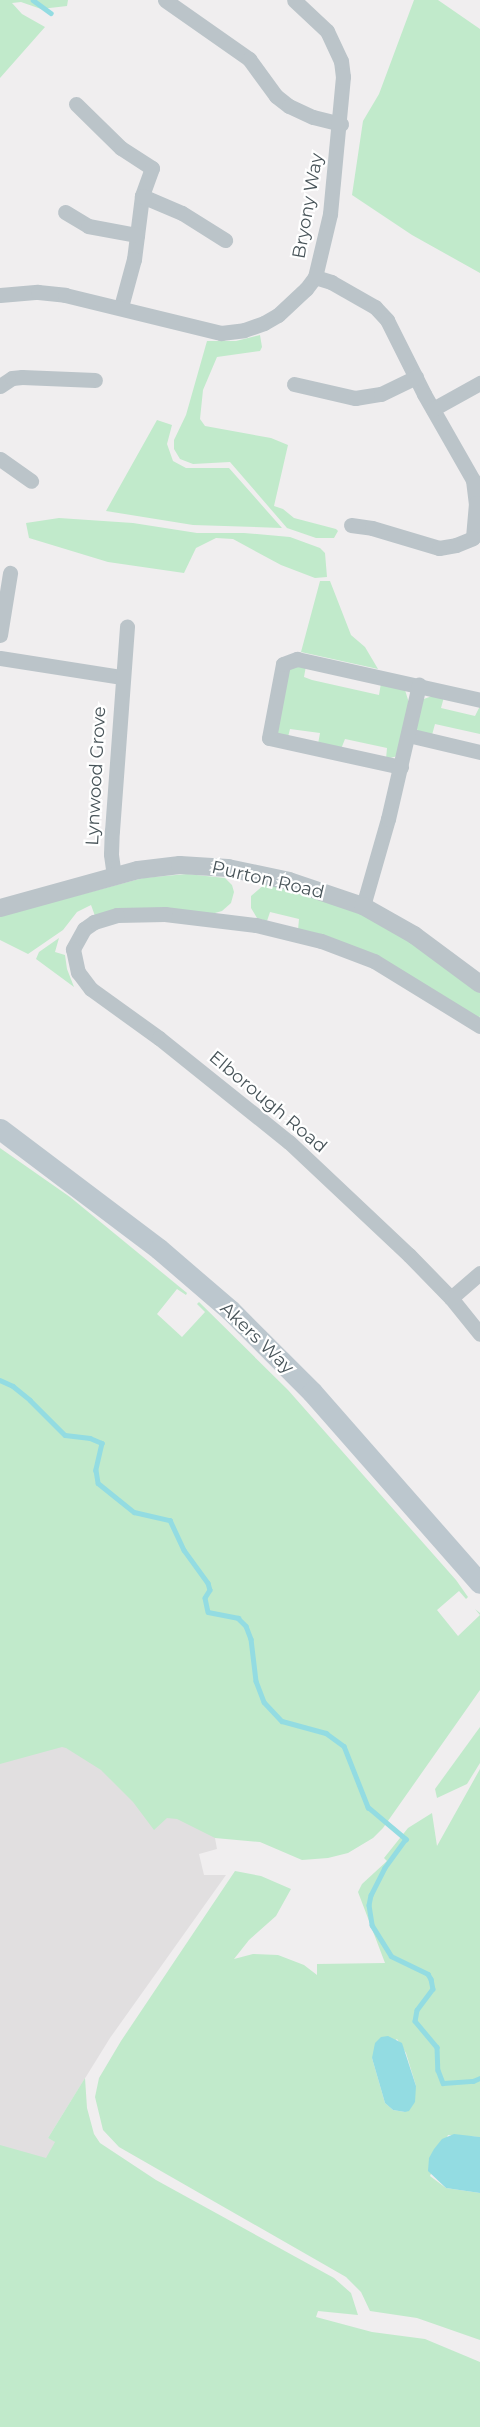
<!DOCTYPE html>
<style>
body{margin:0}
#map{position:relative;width:480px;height:2427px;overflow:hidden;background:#f0eeef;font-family:Montserrat,sans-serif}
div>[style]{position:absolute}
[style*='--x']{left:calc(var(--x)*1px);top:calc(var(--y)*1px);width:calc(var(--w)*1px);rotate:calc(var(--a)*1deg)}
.education>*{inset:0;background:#e1dfe0}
.green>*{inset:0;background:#c1eacb}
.water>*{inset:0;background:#93dce2}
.stream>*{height:4.5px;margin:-2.25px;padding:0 2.25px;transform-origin:2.25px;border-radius:2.25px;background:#93dce2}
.minor>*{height:15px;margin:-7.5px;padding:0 7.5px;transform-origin:7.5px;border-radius:7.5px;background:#bbc4c9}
.tertiary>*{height:18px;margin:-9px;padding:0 9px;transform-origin:9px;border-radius:9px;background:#bbc4c9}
.secondary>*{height:21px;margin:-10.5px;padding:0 10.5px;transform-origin:10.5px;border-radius:10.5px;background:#bcc7ce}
span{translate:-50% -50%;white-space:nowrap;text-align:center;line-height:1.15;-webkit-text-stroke:4.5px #fff;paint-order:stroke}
.street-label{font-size:18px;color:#485459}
</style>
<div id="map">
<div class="education">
<i style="clip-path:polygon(131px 1720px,215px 1838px,217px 1849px,199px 1854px,204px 1875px,226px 1875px,110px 2038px,48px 2138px,330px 2282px,313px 2322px,0 2427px,0 1757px)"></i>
</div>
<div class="green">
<i style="clip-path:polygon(0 0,68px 0,67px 6px,41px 9px,21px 2px,12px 3px,22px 14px,45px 27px,0 78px)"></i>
<i style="clip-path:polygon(414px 0,438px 0,480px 29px,480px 273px,412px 235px,352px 195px,363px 121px,379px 94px)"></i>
<i style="clip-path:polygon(260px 335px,262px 347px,260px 351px,217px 357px,203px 390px,200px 419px,205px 426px,271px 438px,288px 445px,274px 506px,283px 509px,294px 518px,336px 529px,338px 531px,334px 538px,316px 538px,287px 528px,230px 462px,193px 464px,180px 459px,174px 449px,174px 440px,186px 415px,207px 341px,236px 341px)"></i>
<i style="clip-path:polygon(157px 420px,172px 425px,167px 444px,173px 461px,186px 468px,229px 468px,282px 528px,193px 525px,106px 511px)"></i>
<i style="clip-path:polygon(59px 518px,133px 523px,197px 533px,244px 533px,290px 537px,320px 548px,325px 553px,327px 577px,315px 578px,281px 565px,233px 539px,216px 538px,196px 548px,184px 573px,108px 562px,29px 538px,26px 523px)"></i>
<i style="clip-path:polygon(320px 581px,330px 581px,351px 635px,365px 647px,378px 669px,301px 652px)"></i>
<i style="clip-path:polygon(291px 663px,306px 666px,304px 677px,312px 680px,379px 695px,381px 683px,405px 690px,409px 703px,398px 756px,386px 759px,387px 748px,345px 739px,341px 749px,318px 744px,320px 733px,290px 729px,288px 737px,275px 732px,275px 725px)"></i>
<i style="clip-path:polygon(435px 695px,444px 697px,441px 708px,475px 716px,480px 706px,480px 734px,435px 724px,432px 735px,418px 732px,416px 726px,421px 700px)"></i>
<i style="clip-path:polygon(187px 874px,225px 878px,232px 885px,234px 892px,231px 903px,222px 911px,215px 913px,95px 916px,91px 905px,77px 912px,63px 930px,28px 954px,0 940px,0 916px,143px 878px)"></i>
<i style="clip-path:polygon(266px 883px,359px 911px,398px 933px,480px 993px,480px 1016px,478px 1020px,298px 930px,299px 919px,270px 912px,267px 921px,257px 918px,251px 908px,251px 896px)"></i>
<i style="clip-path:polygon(59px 938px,55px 952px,65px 955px,67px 969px,74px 987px,36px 959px,39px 952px)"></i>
<i style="clip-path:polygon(0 1148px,70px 1197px,187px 1293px,186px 1295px,177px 1289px,157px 1314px,182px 1337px,205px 1312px,197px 1304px,199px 1302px,288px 1390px,456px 1580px,468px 1597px,466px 1599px,459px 1591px,437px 1610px,458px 1636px,480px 1615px,475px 1609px,480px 1613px,480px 1690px,383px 1828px,373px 1838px,348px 1853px,328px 1858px,302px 1860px,260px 1842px,215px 1838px,177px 1819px,167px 1818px,154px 1830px,133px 1802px,101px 1770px,66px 1748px,62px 1747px,0 1764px)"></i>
<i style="clip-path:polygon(480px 1727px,480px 1763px,467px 1784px,437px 1798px,435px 1789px)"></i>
<i style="clip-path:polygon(evenodd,480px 1769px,480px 2137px,448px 2135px,430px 2176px,446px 2188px,480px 2193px,480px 2340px,417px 2318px,370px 2311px,361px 2292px,346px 2277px,119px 2147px,103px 2130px,95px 2097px,99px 2078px,121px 2041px,235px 1871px,261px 1876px,291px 1889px,276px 1916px,249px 1940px,234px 1959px,253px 1954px,278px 1955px,304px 1965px,317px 1975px,317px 1964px,385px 1963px,358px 1892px,362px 1884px,387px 1861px,384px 1858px,408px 1828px,432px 1813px,437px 1846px,480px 1769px,397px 2039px,406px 2053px,416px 2086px,405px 2112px,393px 2110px,385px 2103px,372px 2058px,397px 2039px)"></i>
<i style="clip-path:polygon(85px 2078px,87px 2108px,94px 2134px,100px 2143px,156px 2180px,334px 2278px,351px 2293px,358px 2315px,318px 2311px,316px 2317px,372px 2332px,425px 2339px,480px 2362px,480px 2427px,0 2427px,0 2145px,46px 2158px,55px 2142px,48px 2138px)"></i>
</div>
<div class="water">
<i style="clip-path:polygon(388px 2036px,402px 2043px,416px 2086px,415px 2102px,409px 2111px,405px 2112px,393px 2110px,385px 2103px,372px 2058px,375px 2043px,381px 2037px)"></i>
<i style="clip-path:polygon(454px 2134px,480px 2137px,480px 2193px,446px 2188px,428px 2171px,429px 2158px,434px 2149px,442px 2139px)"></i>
</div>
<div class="stream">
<i style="--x:33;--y:0;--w:22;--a:36"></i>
<i style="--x:0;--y:1380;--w:14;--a:25"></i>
<i style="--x:13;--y:1386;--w:22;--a:39"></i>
<i style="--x:30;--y:1400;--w:49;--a:45"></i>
<i style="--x:65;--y:1435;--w:25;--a:7"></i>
<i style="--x:90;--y:1438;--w:13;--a:23"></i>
<i style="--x:102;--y:1443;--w:28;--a:103"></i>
<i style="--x:96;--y:1470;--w:13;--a:81"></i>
<i style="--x:98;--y:1483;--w:46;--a:38.9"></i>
<i style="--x:134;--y:1512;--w:37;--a:13"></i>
<i style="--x:170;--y:1520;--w:33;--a:65"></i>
<i style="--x:184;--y:1550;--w:41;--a:54"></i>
<i style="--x:208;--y:1583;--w:7;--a:74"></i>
<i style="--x:210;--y:1590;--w:9;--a:122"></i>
<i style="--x:205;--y:1598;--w:14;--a:78"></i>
<i style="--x:208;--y:1612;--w:31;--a:11"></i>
<i style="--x:238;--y:1618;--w:11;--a:45"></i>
<i style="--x:246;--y:1626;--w:14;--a:69"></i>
<i style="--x:251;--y:1639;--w:42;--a:83.2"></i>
<i style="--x:256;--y:1681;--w:22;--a:69"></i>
<i style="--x:264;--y:1702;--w:26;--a:47"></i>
<i style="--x:282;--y:1721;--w:46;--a:15.3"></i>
<i style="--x:326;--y:1733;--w:22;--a:36"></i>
<i style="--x:344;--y:1746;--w:66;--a:68.5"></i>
<i style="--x:368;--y:1807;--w:50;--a:40.1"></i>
<i style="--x:406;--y:1839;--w:36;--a:126"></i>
<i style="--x:385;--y:1868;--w:30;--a:117"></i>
<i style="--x:371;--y:1895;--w:10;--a:101"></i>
<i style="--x:369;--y:1905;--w:20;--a:81"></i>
<i style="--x:372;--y:1925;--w:36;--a:58"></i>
<i style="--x:391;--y:1956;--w:41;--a:25.9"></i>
<i style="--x:428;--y:1974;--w:6;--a:59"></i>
<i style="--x:431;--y:1979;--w:10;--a:79"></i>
<i style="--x:433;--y:1989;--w:26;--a:127"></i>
<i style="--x:417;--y:2010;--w:11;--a:100"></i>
<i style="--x:415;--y:2021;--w:34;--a:50"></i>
<i style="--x:437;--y:2047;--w:23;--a:88"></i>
<i style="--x:438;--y:2070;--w:14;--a:69"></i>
<i style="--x:443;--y:2083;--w:30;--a:-4"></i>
<i style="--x:473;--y:2081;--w:8;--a:-23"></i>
</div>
<div class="minor">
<i style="--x:165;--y:0;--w:103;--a:35.1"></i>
<i style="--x:249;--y:59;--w:46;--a:53.9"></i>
<i style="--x:276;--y:96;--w:16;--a:38"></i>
<i style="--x:289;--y:106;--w:26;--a:25"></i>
<i style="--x:313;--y:117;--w:29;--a:14"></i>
<i style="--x:76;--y:104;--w:63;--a:44.4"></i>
<i style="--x:121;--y:148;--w:37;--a:33"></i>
<i style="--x:152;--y:168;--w:30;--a:110"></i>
<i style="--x:142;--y:196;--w:64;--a:97.2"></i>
<i style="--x:134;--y:259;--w:50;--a:105.2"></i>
<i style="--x:142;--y:196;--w:43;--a:23"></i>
<i style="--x:182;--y:213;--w:51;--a:32.1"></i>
<i style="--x:65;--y:212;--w:27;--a:31"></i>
<i style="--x:88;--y:226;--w:50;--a:10.4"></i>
<i style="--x:315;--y:277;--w:17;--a:17"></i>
<i style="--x:331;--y:282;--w:51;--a:29.6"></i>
<i style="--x:375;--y:307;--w:18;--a:47"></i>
<i style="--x:387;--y:320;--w:83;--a:63.4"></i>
<i style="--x:424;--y:394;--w:99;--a:60.3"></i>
<i style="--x:473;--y:480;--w:23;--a:83"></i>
<i style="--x:476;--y:503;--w:35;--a:95"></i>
<i style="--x:0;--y:295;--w:38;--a:-5"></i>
<i style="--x:38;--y:292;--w:27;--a:6"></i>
<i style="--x:65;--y:295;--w:161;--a:13.7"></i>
<i style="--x:221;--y:333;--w:23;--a:-7"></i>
<i style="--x:244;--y:330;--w:21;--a:-19"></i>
<i style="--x:264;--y:323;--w:16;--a:-30"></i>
<i style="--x:278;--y:315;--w:38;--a:-43"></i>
<i style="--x:306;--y:289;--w:15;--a:-53"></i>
<i style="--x:315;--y:277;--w:65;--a:-76.6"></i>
<i style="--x:330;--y:214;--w:138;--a:-84.6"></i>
<i style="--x:343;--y:77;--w:16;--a:-97"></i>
<i style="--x:341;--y:61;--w:33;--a:-115"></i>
<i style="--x:327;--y:31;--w:45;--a:-136.8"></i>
<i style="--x:294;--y:384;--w:63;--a:12.9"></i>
<i style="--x:355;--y:398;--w:26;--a:-9"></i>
<i style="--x:381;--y:394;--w:39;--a:-26"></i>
<i style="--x:0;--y:386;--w:14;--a:-34"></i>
<i style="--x:12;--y:378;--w:10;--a:-6"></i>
<i style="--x:22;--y:377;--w:73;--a:2.4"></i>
<i style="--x:433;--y:409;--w:54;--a:-29"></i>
<i style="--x:0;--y:459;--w:38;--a:35"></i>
<i style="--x:351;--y:525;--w:21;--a:8"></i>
<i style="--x:372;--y:528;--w:70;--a:16.6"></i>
<i style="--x:439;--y:548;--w:17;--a:-10"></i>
<i style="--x:456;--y:545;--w:18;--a:-22"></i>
<i style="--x:0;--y:635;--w:63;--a:-80.8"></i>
<i style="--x:0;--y:658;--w:122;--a:8.9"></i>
<i style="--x:408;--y:735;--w:74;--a:13.3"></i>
<i style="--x:401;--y:767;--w:135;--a:-167.6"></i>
<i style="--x:269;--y:738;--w:75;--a:-79.3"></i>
<i style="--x:283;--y:664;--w:15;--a:-20"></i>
<i style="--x:297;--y:659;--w:188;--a:12.6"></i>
<i style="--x:114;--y:876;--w:22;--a:-98"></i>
<i style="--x:111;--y:854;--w:23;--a:-88"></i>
<i style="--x:112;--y:831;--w:205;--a:-85.8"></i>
<i style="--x:363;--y:906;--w:91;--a:-74"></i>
<i style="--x:388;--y:819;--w:138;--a:-77"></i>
<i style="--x:480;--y:1026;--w:124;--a:-148.5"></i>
<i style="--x:374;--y:961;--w:57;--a:-159.3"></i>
<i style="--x:321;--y:941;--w:67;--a:-166.2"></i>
<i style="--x:256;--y:925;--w:92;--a:-173.1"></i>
<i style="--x:165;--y:914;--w:48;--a:178.8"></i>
<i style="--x:117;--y:915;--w:24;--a:163"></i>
<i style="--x:94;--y:922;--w:12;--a:145"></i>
<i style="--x:84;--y:929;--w:23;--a:119"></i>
<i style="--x:73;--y:949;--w:24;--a:78"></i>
<i style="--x:78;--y:972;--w:21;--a:53"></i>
<i style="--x:91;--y:989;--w:84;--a:35.8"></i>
<i style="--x:159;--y:1038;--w:166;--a:38.7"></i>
<i style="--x:289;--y:1142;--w:165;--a:43.3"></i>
<i style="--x:409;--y:1255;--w:60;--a:45.7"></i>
<i style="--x:451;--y:1298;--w:46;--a:51.1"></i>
<i style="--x:451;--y:1298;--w:38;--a:-41"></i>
</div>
<div class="tertiary">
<i style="--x:0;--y:908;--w:143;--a:-15.4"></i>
<i style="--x:138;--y:870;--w:42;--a:-6.8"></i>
<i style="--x:180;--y:865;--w:48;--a:3.6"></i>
<i style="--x:228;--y:868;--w:62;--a:12"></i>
<i style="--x:289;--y:881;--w:78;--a:18.7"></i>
<i style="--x:363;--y:906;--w:59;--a:29.6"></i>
<i style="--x:414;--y:935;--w:82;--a:36.6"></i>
</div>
<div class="secondary">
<i style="--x:0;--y:1129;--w:199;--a:37"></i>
<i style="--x:159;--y:1249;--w:94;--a:40.7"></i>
<i style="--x:230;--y:1310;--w:116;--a:45"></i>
<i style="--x:312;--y:1392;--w:254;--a:48.7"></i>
</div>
<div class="street-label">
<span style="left:308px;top:206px;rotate:-80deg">Bryony Way</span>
<span style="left:96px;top:776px;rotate:-87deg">Lynwood Grove</span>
<span style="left:268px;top:880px;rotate:13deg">Purton Road</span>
<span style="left:268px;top:1102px;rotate:40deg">Elborough Road</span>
<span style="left:257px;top:1338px;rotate:44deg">Akers Way</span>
</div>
</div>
